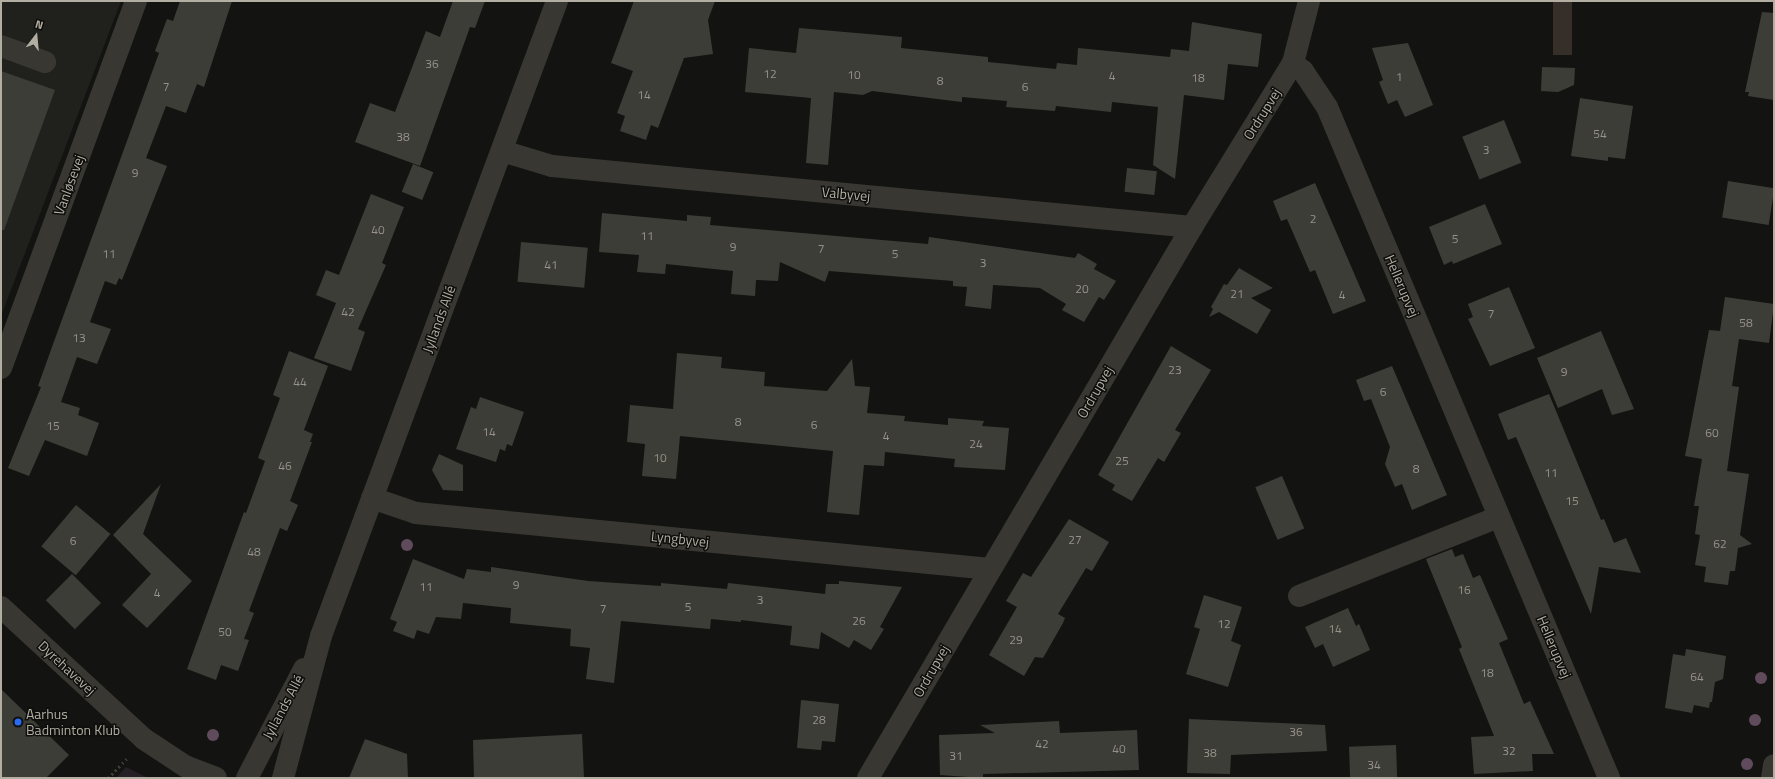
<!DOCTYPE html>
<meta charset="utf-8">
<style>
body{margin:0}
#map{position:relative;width:1775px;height:779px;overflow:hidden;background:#131311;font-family:"Titillium Web",sans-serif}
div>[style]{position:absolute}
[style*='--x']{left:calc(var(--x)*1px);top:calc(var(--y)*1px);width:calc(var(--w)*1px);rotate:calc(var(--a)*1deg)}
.built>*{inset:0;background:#20201d}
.green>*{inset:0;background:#271f26}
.water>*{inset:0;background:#362e28;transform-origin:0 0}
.building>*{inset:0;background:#3d3d38;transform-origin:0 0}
.path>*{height:2.5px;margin-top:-1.25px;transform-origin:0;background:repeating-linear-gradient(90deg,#3f3d38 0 2px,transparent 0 5px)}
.minor>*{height:22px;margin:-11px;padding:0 11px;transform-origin:11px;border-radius:11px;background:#383732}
.trees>*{width:12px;height:12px;margin:-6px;border-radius:50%;background:#604b5d}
.dots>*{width:11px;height:11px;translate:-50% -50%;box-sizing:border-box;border:2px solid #0e0e0c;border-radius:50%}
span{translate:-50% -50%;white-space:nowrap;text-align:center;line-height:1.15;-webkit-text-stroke:3px #0e0e0c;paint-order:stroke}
.number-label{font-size:12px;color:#969288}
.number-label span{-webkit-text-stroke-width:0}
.street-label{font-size:14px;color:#b3aea2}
.poi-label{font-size:14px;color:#b3aea2}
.left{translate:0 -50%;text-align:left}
.frame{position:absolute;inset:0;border:2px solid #b3aea2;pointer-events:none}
.north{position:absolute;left:16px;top:16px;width:40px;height:40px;-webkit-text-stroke:3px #0e0e0c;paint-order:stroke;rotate:16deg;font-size:11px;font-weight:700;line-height:16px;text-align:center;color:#b3aea2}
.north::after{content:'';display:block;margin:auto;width:14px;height:18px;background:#b3aea2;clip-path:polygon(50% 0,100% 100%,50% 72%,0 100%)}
</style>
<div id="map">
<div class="built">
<i style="clip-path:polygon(1px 1px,121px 1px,1px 316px)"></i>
</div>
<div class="green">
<i style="clip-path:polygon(126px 767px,148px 778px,116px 778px)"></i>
</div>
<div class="water">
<i style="left:1553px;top:1px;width:19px;height:54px"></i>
</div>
<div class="building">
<i style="clip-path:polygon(180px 1px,232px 1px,204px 87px,197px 84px,186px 113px,166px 106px,146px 158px,167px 166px,122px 280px,119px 278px,116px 285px,105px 281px,90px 322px,111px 329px,97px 364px,77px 357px,61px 402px,80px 408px,78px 415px,99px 423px,87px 456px,45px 440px,29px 476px,8px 468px,41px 387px,38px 386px,52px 347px,159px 53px,155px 51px,167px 19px,173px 21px)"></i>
<i style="clip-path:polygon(453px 1px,485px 1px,475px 28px,470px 27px,420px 166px,355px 142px,370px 103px,395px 112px,426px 31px,440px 37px)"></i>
<i style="clip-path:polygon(634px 1px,715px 1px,708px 20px,713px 54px,684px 58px,658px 128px,651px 125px,646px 140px,620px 131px,625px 116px,617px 113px,633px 71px,611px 63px)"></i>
<i style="clip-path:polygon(1762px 12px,1774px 13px,1774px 100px,1748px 96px,1749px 92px,1745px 92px)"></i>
<i style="clip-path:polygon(1192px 22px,1262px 34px,1258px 67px,1228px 64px,1224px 100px,1184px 95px,1175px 179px,1153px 165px,1158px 107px,1112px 102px,1111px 112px,1056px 106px,1055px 111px,1006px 107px,1007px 101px,962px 97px,962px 102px,872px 91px,863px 95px,834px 92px,828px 165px,806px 163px,811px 98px,745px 92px,749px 48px,796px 53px,799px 28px,902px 37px,901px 48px,988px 57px,988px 62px,1056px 69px,1057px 63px,1077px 65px,1078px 48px,1170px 57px,1171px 49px,1189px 51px)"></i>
<i style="clip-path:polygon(1408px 43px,1433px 105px,1405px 117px,1397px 100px,1388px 104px,1379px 82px,1383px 80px,1372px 48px)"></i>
<i style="clip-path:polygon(1542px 67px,1575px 68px,1574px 85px,1558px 92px,1541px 91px)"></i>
<i style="clip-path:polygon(1px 71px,55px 90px,4px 230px,1px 230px)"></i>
<i style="clip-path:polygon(1580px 98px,1633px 106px,1625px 159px,1608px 157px,1608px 161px,1571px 156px)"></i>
<i style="left:1504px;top:120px;width:46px;height:45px;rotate:68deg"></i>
<i style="left:413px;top:164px;width:22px;height:30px;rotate:22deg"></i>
<i style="left:1127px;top:168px;width:30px;height:24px;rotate:6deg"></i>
<i style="left:1728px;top:181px;width:47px;height:37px;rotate:9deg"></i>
<i style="clip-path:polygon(1315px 183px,1366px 301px,1333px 314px,1315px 270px,1310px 272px,1287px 219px,1281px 221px,1273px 201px)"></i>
<i style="clip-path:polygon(371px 194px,404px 207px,382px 263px,386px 265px,358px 329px,365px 332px,351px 371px,314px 358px,336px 303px,316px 295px,326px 270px,339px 275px)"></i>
<i style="clip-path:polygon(1485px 204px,1502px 244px,1453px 264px,1452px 261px,1444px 265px,1429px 227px)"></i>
<i style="clip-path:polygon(602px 213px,687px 221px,687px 215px,711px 217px,710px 225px,928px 244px,929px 237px,1075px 258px,1078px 253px,1097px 264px,1094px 269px,1116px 281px,1104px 300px,1099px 297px,1084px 322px,1062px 310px,1066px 304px,1040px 288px,993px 285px,991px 309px,965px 306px,967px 287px,953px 286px,953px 281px,829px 271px,825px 282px,780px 262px,778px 281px,756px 280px,755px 296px,731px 294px,733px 271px,666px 264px,665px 274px,637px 272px,639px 255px,599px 252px)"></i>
<i style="left:521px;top:242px;width:67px;height:40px;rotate:5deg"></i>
<i style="clip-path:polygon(1239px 268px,1273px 288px,1251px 298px,1271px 310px,1257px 334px,1219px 312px,1209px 317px,1213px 309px,1211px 307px,1224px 284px,1227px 285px)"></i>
<i style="clip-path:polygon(1509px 287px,1535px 348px,1490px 366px,1468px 319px,1473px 317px,1468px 304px)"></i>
<i style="clip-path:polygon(1725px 297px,1774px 304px,1769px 343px,1739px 339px,1732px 386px,1739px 387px,1727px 471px,1749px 474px,1740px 535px,1752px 544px,1738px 548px,1735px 571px,1730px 571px,1728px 585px,1704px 582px,1706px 567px,1695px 565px,1700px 535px,1695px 534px,1699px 506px,1694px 506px,1702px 459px,1685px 456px,1709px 330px,1720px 331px)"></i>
<i style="clip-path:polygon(1601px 331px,1634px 409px,1612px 415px,1602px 389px,1558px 408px,1537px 358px)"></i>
<i style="clip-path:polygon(1171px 346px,1211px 370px,1175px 430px,1181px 433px,1164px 462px,1158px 458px,1132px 501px,1112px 490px,1115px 485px,1098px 475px)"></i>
<i style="clip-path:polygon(289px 351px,328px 366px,304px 430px,313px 434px,310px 442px,312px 442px,290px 501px,298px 505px,287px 531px,280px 528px,249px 611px,254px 613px,244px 639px,249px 640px,238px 671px,221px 665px,216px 680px,187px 669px,244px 512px,246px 513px,265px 461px,258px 458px,280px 398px,273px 395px)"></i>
<i style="clip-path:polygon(677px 353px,722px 357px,721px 368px,765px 372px,764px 386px,827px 391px,852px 359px,855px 386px,870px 387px,867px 413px,905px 416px,904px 421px,948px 425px,948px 418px,984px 421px,982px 426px,1009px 428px,1005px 470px,954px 467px,955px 459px,885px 452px,884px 466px,864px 465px,859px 515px,827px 512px,833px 451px,680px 436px,676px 479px,642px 476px,645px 444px,627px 442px,630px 405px,673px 409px)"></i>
<i style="clip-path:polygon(1392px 366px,1447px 495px,1412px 510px,1402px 484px,1395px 487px,1385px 464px,1390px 447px,1371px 399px,1364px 401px,1356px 380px)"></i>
<i style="clip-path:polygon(1549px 394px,1601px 520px,1604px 519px,1614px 543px,1626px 538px,1641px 573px,1599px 567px,1591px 614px,1516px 437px,1508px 440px,1498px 414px)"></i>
<i style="clip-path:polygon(480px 397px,524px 412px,512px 446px,507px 444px,505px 451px,500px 449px,496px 462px,456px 449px,471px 407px,476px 409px)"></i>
<i style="clip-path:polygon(439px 454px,463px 465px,463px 491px,443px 490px,432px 470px)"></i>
<i style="left:1282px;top:476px;width:57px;height:29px;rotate:67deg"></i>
<i style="clip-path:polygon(161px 484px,143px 534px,192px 581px,147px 628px,122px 605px,151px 574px,113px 535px)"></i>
<i style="left:76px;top:505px;width:45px;height:54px;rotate:40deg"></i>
<i style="clip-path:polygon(1069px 519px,1109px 542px,1092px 571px,1086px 568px,1058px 614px,1065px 618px,1063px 623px,1043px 658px,1035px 657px,1024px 676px,989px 655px,1017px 607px,1006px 601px,1023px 573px,1031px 577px)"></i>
<i style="clip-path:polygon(1452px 549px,1455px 557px,1463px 554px,1473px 578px,1480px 575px,1508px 639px,1499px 643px,1524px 704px,1530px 701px,1554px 754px,1532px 754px,1533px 771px,1474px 774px,1471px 737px,1494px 736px,1459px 649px,1462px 647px,1426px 559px)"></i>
<i style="clip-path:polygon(413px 559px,464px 579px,467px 569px,491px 572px,491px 567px,588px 581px,661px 586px,661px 583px,727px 589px,728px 583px,825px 594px,826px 584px,839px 584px,839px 581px,902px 587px,880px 627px,884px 629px,871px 650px,854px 640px,849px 648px,821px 632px,819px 649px,790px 645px,792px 626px,741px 620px,741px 622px,711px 619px,710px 629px,621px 621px,614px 683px,586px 679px,590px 648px,570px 646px,571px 629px,510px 623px,511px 608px,463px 603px,461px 619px,436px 617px,429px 634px,417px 630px,414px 639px,393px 631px,397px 622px,390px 619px)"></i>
<i style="left:72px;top:574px;width:41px;height:37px;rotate:45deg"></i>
<i style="clip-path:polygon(1204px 595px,1242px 607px,1231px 641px,1241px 645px,1228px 687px,1186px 674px,1200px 629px,1194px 627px)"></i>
<i style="clip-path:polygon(1348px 608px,1356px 626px,1359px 624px,1370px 650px,1333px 667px,1323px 644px,1315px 648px,1305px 627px)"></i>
<i style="clip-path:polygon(1686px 649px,1726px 656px,1723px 679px,1715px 682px,1712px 702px,1710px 702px,1709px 708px,1694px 705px,1692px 713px,1665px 708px,1673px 654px,1685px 656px)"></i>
<i style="clip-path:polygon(1px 689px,69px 755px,46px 778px,1px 778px)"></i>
<i style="clip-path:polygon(801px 700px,839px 704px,835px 742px,822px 741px,821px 750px,797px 748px)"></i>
<i style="clip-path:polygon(1189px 719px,1325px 725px,1327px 751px,1231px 755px,1230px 774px,1187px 773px)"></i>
<i style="clip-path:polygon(1059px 721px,1060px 733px,1137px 730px,1139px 770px,983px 774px,983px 778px,940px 775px,939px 735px,995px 733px,980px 725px)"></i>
<i style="clip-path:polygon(582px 734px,584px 778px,474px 778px,473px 740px)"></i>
<i style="clip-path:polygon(365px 739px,407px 754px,408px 778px,349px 778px)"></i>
<i style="left:1396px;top:745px;width:33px;height:47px;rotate:88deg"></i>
</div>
<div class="path">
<i style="--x:108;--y:778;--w:29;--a:-46"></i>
</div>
<div class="minor">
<i style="--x:1;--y:46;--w:47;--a:20"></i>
<i style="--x:1293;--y:63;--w:13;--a:39"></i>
<i style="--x:1303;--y:71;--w:43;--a:56.3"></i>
<i style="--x:1327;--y:107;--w:728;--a:67.2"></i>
<i style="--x:502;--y:151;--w:52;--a:16.7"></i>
<i style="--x:552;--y:166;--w:643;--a:5.44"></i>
<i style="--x:1;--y:368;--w:391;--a:-69.8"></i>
<i style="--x:372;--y:498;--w:46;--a:18.8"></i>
<i style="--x:416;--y:513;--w:577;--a:5.57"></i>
<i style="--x:1299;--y:596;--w:215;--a:-21.6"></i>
<i style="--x:1;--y:607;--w:195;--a:42.7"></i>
<i style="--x:144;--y:739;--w:49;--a:33.4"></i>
<i style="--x:185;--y:766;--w:33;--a:21"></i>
<i style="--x:247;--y:778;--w:123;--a:-62.4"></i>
<i style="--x:283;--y:778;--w:147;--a:-75"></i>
<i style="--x:321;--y:636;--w:677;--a:-69.61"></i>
<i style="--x:868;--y:778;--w:639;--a:-59.54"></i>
<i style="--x:1192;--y:227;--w:193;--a:-58.4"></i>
<i style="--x:1293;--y:63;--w:64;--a:-75.5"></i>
<i style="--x:1772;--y:778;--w:13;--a:-81"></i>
</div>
<div class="trees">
<i style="left:407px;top:545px"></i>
<i style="left:1761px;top:678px"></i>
<i style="left:1755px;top:720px"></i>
<i style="left:213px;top:735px"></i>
<i style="left:1747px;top:764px"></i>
</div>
<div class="dots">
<i style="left:18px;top:722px;background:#296af2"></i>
</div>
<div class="number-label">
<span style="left:432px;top:64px">36</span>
<span style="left:770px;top:74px">12</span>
<span style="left:854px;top:75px">10</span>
<span style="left:1112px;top:76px">4</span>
<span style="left:1399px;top:77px">1</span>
<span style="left:1198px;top:78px">18</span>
<span style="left:940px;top:81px">8</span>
<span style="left:166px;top:87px">7</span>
<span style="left:1025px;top:87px">6</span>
<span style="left:644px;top:95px">14</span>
<span style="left:1600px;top:134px">54</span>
<span style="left:403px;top:137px">38</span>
<span style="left:1486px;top:150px">3</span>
<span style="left:135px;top:173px">9</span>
<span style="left:1313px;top:219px">2</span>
<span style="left:378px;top:230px">40</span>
<span style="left:647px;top:236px">11</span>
<span style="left:1455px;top:239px">5</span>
<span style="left:733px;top:247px">9</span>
<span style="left:821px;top:249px">7</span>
<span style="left:109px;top:254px">11</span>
<span style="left:895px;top:254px">5</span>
<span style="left:983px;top:263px">3</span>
<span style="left:551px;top:265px">41</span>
<span style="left:1082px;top:289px">20</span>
<span style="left:1237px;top:294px">21</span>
<span style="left:1342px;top:295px">4</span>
<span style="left:348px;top:312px">42</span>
<span style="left:1491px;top:314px">7</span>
<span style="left:1746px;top:323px">58</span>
<span style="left:79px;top:338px">13</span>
<span style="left:1175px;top:370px">23</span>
<span style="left:1564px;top:372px">9</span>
<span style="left:300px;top:382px">44</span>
<span style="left:1383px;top:392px">6</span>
<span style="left:738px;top:422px">8</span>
<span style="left:814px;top:425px">6</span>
<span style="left:53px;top:426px">15</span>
<span style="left:489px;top:432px">14</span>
<span style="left:1712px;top:433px">60</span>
<span style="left:886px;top:436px">4</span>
<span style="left:976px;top:444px">24</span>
<span style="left:660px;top:458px">10</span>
<span style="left:1122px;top:461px">25</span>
<span style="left:285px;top:466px">46</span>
<span style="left:1416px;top:469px">8</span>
<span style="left:1551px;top:473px">11</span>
<span style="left:1572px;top:501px">15</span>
<span style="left:1075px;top:540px">27</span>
<span style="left:73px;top:541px">6</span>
<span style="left:1720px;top:544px">62</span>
<span style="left:254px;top:552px">48</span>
<span style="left:516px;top:585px">9</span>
<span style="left:426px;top:587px">11</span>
<span style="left:1464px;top:590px">16</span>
<span style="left:157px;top:593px">4</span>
<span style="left:760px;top:600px">3</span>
<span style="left:688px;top:607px">5</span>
<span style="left:603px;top:609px">7</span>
<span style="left:859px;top:621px">26</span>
<span style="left:1224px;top:624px">12</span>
<span style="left:1335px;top:629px">14</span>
<span style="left:225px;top:632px">50</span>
<span style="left:1016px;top:640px">29</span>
<span style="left:1487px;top:673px">18</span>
<span style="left:1697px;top:677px">64</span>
<span style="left:819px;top:720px">28</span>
<span style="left:1296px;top:732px">36</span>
<span style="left:1042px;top:744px">42</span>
<span style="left:1119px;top:749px">40</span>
<span style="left:1509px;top:751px">32</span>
<span style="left:1210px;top:753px">38</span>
<span style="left:956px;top:756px">31</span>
<span style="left:1374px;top:765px">34</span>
</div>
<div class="street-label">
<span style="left:1262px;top:114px;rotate:-58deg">Ordrupvej</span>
<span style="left:69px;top:185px;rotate:-70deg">Vanløsevej</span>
<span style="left:846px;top:194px;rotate:5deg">Valbyvej</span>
<span style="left:1402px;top:286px;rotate:67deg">Hellerupvej</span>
<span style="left:439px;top:319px;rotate:-70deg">Jyllands Allé</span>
<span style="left:1095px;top:392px;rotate:-60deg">Ordrupvej</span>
<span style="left:680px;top:539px;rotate:6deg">Lyngbyvej</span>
<span style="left:1554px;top:647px;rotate:67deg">Hellerupvej</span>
<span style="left:67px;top:668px;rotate:43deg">Dyrehavevej</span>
<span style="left:931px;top:671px;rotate:-60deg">Ordrupvej</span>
<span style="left:283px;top:707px;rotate:-62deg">Jyllands Allé</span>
</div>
<div class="poi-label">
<span class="left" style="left:26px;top:722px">Aarhus<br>Badminton Klub</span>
</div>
<div class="frame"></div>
<div class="north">N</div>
</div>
